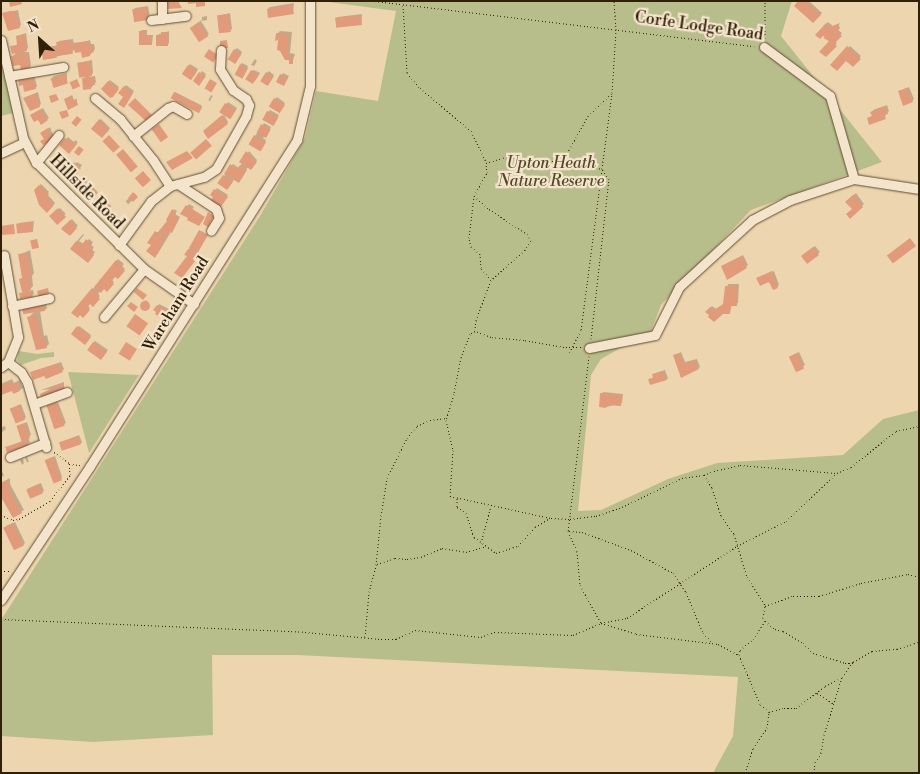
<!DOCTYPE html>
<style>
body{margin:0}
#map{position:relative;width:920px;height:774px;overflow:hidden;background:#edd6af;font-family:"Libre Bodoni",serif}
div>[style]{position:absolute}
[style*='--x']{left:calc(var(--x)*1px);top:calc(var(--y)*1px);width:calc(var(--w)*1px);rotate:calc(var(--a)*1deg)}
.green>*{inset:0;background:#b8be8b}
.shadow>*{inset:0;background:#0003;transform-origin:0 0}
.building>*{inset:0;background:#e19b7b;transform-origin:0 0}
.round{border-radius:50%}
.path>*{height:1px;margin-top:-0.5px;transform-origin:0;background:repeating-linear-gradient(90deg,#302007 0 1px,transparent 0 3.5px)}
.roads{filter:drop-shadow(0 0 1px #5f4e31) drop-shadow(0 0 1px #5f4e31)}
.minor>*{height:9px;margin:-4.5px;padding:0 4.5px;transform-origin:4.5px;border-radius:4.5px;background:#f3e4cb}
span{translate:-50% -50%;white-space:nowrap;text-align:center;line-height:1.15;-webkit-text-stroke:4.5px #f3e4cb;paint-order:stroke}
.street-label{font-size:16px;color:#302007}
.park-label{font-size:16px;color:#524828;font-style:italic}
.frame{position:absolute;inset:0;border:2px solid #302007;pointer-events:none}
.north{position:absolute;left:15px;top:15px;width:50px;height:50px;-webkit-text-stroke:4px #f3e4cb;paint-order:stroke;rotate:334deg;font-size:14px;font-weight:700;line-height:20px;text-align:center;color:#302007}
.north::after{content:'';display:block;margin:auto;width:18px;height:22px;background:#302007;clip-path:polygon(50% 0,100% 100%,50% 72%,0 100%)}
</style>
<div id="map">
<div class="green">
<i style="clip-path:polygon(321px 1px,792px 1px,781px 36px,882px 162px,751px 210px,661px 305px,651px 331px,601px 359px,591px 375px,578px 511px,601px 510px,668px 479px,717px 463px,843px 455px,883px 419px,919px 410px,919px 773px,713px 773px,733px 736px,738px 677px,297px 655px,212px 655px,213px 735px,93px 742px,1px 736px,1px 620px,260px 216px,305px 138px,316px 91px,378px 101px,396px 11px)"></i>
<i style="clip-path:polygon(1px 58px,13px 113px,1px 116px)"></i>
<i style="clip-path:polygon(19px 351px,37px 354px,54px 352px,54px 357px,41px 358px,21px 365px,17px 360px)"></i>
<i style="clip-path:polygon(68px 372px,139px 375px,89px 453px)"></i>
</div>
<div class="shadow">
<i style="clip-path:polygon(800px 1px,809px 1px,822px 13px,813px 22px)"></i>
<i style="clip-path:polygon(294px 3px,293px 13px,268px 9px,270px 7px)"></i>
<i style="clip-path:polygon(148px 6px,150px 17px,133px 10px,135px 8px)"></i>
<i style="clip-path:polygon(18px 10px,21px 25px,19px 27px,4px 13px)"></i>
<i style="clip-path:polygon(230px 13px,232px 29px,231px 30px,218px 16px)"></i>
<i style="clip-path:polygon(362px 14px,361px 24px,337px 18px,338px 17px)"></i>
<i style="clip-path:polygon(207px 16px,207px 20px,201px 21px,209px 34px,207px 35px,193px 26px,202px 20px,202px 17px)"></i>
<i style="clip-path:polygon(828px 22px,833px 26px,840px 23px,837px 29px,842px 33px,835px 41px,837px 43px,826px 55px,831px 41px,823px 34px,816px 35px)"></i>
<i style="clip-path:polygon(142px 30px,147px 30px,147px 35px,153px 35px,152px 44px,141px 31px)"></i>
<i style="clip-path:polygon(169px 31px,169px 43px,167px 45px,157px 35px)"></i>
<i style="clip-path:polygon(280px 31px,292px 32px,290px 53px,295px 54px,292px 63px,281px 50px,277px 34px)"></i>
<i style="clip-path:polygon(26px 33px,28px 48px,24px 52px,29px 52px,31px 65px,30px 67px,13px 56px,17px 52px,12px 47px,18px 44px,17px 36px)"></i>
<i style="clip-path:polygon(73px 39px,74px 45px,90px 40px,91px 44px,94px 44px,95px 49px,90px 55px,82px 50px,75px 50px,56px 57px,42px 49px,58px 45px,59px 41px)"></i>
<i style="clip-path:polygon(850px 46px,861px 56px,853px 66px,846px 59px,832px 65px)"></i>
<i style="clip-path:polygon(237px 48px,242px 52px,237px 60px,235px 50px)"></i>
<i style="clip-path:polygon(255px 59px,257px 61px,254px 66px,251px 65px)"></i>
<i style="clip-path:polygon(92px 60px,93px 73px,89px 77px,95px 76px,96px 82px,91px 88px,83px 79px,87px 75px,79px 63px)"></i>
<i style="clip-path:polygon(242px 63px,248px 66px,243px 75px,241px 64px)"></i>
<i style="clip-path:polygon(190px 64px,198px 69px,193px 77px,183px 74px)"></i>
<i style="clip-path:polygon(254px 70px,260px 73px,255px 81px,252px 71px)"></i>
<i style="clip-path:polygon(202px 71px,206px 74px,201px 82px,194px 81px)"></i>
<i style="clip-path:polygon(269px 71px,274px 75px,269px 83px,267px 73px)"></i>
<i style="clip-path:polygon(67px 73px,67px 83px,52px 78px,54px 76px)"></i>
<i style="clip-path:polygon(283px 73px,289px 76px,284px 84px,277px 82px)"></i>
<i style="clip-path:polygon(34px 74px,37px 87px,25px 90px)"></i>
<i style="clip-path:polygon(110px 80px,119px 87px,110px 96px,109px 81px)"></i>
<i style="clip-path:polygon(126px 85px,134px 91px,126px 105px,125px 97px,120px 93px)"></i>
<i style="clip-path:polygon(909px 87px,914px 99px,912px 101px,899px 91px)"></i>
<i style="clip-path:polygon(38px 92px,41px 104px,39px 106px,26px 97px)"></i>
<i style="left:175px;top:92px;width:30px;height:6px;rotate:27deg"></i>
<i style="clip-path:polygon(72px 95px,74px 100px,77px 99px,77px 104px,65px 99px)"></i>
<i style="left:211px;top:95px;width:2px;height:6px;rotate:27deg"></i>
<i style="clip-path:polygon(277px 97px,285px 103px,281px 110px,275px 99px)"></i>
<i style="clip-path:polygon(228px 102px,237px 108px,232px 116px,221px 111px)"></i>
<i style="clip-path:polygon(887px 105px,889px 111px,886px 114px,885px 118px,868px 118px,873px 116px,873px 110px)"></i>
<i style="clip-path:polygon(43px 108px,49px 118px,47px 119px,38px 118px,33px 114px)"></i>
<i style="clip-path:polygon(270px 110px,279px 115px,274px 123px,268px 112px)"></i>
<i style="clip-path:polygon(224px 115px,228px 122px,227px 123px,218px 119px)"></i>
<i style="left:101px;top:119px;width:13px;height:12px;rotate:45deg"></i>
<i style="clip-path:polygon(264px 123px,271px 127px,263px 138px,266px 140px,261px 149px,255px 136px)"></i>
<i style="clip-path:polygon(50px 127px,54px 137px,45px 138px,43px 132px)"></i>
<i style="clip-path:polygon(68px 137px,74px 142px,75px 140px,78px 142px,69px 152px,61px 145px)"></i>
<i style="clip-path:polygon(249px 151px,257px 160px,253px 167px,248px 167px,240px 179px,235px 178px,229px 187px,224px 176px,233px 164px,239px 168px)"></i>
<i style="clip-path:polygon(77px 162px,82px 165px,74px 176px,70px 165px,74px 165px)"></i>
<i style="left:83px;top:177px;width:20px;height:8px;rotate:45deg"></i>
<i style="clip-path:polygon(41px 184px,49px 192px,47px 194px,55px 203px,47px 211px,35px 191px)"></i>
<i style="clip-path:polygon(217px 188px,228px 195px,221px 205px,212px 195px)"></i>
<i style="left:134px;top:193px;width:4px;height:12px;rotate:45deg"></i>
<i style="clip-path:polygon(856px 193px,864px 204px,850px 217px,853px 209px,847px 202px)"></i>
<i style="clip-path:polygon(189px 204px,194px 207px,192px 210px,182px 213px)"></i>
<i style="left:60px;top:208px;width:8px;height:12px;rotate:45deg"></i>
<i style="clip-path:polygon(174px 209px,177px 211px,175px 214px,180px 217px,157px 255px,152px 245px,156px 232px,160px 232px,169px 221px)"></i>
<i style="left:72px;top:219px;width:9px;height:13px;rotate:49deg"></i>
<i style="clip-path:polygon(34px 221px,33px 231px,18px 224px,19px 223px)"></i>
<i style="clip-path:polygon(201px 231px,208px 235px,183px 276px,189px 256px,186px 254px)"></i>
<i style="clip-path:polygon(83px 234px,84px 235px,79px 241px,84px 244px,89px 239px,93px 242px,91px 245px,94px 247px,92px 250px,95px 252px,88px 261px,71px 248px)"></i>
<i style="clip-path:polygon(815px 246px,820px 252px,808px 262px,804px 254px)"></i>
<i style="clip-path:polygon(30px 250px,34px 273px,32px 276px,33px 286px,28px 291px,33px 290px,34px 294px,21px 299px,20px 295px,23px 293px,21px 279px,23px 277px,19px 255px)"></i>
<i style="clip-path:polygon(743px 255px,748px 265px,728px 278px,722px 266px)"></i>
<i style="clip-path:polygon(118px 259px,124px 264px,122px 266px,125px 269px,118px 278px,115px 275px,111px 279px,114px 282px,109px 289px,104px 288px,100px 291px,98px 294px,100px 296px,93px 305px,90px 303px,88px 306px,90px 308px,83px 316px,73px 313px)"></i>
<i style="clip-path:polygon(774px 271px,779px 285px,777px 287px,760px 277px)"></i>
<i style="clip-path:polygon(728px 284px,739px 284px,738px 303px,732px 305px,729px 313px,707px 312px,712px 306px,716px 309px,725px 304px)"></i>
<i style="clip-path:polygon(146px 300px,149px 303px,145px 311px,141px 308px)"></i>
<i style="clip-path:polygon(46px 304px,47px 309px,40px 311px,44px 336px,47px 335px,49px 344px,46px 347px,29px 317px,34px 312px,23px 309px)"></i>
<i style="clip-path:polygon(159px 304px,169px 309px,164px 316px,158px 306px)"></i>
<i style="left:79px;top:326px;width:15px;height:11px;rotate:37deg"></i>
<i style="clip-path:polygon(95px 341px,108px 350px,103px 357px,89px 349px)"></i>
<i style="clip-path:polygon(681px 352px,685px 362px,697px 359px,700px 367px,681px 377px,674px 356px)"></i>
<i style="clip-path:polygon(799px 352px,805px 365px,797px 370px,793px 355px)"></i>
<i style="clip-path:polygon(61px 362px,64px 369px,62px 371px,45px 374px,32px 372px)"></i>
<i style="clip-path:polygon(665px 370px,668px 378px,667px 379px,650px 380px,655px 377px,656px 373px)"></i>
<i style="clip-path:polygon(12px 379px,14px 383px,20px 380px,23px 388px,20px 390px,13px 389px,1px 395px,1px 384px)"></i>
<i style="clip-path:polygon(64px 382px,64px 388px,41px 390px)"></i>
<i style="clip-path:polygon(603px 392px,623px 394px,622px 403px,606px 407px,602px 394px)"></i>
<i style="clip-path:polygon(58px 402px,66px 423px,56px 428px,50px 405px)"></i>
<i style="clip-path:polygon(21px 404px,26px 417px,24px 419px,11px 409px)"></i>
<i style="clip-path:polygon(27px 422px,31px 435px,28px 437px,30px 443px,6px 448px,22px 441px,17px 426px)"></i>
<i style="clip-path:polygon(5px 426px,6px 429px,1px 433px,1px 427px)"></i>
<i style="clip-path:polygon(79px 435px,82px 442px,80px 444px,60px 443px)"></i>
<i style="clip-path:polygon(55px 456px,62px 477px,61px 479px,46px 460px)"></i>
<i style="left:27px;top:457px;width:5px;height:2px;rotate:68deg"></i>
<i style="clip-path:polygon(23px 459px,24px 463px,22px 465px,20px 460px)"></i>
<i style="clip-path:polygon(1px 469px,4px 475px,1px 478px)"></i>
<i style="clip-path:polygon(10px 478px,10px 484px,24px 510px,13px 516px,1px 494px,1px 483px)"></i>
<i style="clip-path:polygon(41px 483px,44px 491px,42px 492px,27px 489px)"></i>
<i style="clip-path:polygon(15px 522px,25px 543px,23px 545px,6px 526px)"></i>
</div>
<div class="building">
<i style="clip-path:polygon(9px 1px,21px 1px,22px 4px,10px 7px)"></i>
<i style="clip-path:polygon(167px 1px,178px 1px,182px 8px,168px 9px)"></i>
<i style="clip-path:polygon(188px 1px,205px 1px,205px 6px,196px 7px,196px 3px,188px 4px)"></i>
<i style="clip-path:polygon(798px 1px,806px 1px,821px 15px,813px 23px,794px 6px)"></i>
<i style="clip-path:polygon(292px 4px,294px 14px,268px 18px,267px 9px)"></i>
<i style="left:147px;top:7px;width:13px;height:15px;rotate:81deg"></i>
<i style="clip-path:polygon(10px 11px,16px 11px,20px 28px,8px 31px,2px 13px)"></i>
<i style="left:229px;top:14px;width:18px;height:12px;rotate:84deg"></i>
<i style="left:361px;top:15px;width:10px;height:26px;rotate:84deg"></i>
<i style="left:199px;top:22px;width:17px;height:11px;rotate:57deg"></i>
<i style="clip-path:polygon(826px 23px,831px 27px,838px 24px,840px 28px,837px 32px,842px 36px,834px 44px,837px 46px,826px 57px,819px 52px,829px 41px,823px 38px,825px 37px,823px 36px,820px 39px,815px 35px)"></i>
<i style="clip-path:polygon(139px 31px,146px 31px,145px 36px,152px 36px,152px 45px,139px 45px)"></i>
<i style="clip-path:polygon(161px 32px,168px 32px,168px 46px,156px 46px,156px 35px,161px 35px)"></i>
<i style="clip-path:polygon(276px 33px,289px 34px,288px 55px,293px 57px,293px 64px,289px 64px,289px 60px,285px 60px,280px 51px,277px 50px,278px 40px,275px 41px)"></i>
<i style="clip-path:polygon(25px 34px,27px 51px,12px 54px,10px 46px,17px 45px,16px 36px)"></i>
<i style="left:71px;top:40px;width:14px;height:15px;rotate:82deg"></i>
<i style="clip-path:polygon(227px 40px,228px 48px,220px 48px,220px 41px)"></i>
<i style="clip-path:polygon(88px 41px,89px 45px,93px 45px,94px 52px,90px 53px,90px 56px,82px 58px,81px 52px,75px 53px,73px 43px)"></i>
<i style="left:55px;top:46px;width:12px;height:14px;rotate:81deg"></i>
<i style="clip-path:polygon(847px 46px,861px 59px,853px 67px,846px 61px,837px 71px,830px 65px)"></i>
<i style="left:209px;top:49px;width:11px;height:9px;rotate:34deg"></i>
<i style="left:234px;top:49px;width:9px;height:12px;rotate:32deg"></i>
<i style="clip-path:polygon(28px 53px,30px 68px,21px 70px,20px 65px,13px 66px,11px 56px)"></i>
<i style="left:90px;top:61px;width:15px;height:13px;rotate:82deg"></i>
<i style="left:240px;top:64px;width:9px;height:12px;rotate:27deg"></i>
<i style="left:188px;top:65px;width:11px;height:11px;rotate:34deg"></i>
<i style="left:251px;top:70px;width:9px;height:11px;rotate:32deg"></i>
<i style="clip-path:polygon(199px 72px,206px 76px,199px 86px,193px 81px)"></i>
<i style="left:266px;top:72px;width:9px;height:11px;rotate:32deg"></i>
<i style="left:65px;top:74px;width:10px;height:15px;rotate:73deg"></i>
<i style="left:280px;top:74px;width:9px;height:9px;rotate:27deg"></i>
<i style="clip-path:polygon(33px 75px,36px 89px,24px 92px,23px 85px,19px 86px,18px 78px)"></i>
<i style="clip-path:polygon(94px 77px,95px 85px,91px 85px,91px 89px,83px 90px,82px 78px)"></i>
<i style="left:77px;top:79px;width:8px;height:8px;rotate:67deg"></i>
<i style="left:210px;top:79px;width:8px;height:11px;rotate:30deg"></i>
<i style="clip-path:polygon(108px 81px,119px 89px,113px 97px,110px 98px,101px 89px)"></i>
<i style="clip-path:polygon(124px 86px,133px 93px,124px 108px,118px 104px,123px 97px,118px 93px)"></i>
<i style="clip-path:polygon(907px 88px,913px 102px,903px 106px,898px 91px)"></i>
<i style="left:174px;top:92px;width:32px;height:7px;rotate:28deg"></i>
<i style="clip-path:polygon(37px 93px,40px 107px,30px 111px,23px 98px)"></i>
<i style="clip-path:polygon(56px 94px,59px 100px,51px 103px,49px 96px)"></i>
<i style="clip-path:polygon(71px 96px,72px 101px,76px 99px,78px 105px,68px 110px,64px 99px)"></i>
<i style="clip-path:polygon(135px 98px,152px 115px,146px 121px,128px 105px)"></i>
<i style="left:274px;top:98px;width:13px;height:10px;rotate:32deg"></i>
<i style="left:225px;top:103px;width:13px;height:11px;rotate:32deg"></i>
<i style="clip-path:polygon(886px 106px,888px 114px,884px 115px,886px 119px,869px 125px,867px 118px,872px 116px,870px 112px)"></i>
<i style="clip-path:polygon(41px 109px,48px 120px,41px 125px,38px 120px,34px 122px,30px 115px)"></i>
<i style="clip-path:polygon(67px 110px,69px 116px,62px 119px,59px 112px)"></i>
<i style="left:267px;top:111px;width:13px;height:10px;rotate:29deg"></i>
<i style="clip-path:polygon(222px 115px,228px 124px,208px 139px,203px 131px)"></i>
<i style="left:77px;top:116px;width:6px;height:9px;rotate:39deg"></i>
<i style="clip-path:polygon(99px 119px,109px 130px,102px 138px,91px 129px)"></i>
<i style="left:159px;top:124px;width:16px;height:9px;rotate:55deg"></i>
<i style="left:261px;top:124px;width:11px;height:10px;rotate:27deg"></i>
<i style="clip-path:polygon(48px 128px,53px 140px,43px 145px,40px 141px,44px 139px,40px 133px)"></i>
<i style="left:109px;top:135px;width:16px;height:9px;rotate:47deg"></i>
<i style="left:254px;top:135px;width:14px;height:11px;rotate:30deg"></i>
<i style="clip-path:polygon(65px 138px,77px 144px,69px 154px,59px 145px)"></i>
<i style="left:206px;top:139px;width:9px;height:21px;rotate:49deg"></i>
<i style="left:79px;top:146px;width:6px;height:8px;rotate:39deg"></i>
<i style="left:123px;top:149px;width:23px;height:9px;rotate:50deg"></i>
<i style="clip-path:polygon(187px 151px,193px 158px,172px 170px,166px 162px)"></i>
<i style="clip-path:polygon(246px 151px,257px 162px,251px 170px,239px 162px)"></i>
<i style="clip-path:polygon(74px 162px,81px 168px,73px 180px,64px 170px,69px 164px,72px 166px)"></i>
<i style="clip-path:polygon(230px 164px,237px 169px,240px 165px,247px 170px,239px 183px,224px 174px)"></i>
<i style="left:143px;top:171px;width:12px;height:11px;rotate:48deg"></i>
<i style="left:223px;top:175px;width:12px;height:10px;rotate:35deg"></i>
<i style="left:81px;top:177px;width:23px;height:8px;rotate:43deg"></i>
<i style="clip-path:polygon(39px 185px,49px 194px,47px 197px,54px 205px,47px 213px,39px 205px,34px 190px)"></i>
<i style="clip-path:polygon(214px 189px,228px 197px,220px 208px,210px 201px,213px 197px,210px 195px)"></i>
<i style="clip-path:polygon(133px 192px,138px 197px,133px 202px,128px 198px)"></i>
<i style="clip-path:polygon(854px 194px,863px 207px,850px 219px,846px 214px,852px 209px,845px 202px)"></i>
<i style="left:100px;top:195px;width:16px;height:8px;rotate:45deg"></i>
<i style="clip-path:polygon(186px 205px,205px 217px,199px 226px,187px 220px,188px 218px,180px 214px)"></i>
<i style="left:58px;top:208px;width:12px;height:12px;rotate:48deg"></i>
<i style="clip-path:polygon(172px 209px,176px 213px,175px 216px,179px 219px,172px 233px,170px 232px,166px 237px,158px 232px,167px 221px,166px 220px)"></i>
<i style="left:112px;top:211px;width:13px;height:10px;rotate:45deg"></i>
<i style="clip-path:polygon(208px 212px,214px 216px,208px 227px,203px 224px)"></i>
<i style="clip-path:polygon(70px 220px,77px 228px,70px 236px,61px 229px)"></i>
<i style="left:32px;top:222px;width:10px;height:16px;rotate:84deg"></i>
<i style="clip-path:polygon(14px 224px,15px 234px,1px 235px,1px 226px)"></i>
<i style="left:199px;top:230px;width:10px;height:21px;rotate:29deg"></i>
<i style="clip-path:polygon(155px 231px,165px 239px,155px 258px,146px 251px,151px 245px,147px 243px)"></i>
<i style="left:910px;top:238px;width:10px;height:29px;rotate:53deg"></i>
<i style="left:37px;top:239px;width:9px;height:7px;rotate:77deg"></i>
<i style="clip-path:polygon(86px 239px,92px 244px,90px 247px,93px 249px,91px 252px,94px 255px,88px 263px,70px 249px,76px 241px,82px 245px)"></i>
<i style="left:813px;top:247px;width:10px;height:15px;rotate:53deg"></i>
<i style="clip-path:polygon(188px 249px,197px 254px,193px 260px,195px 261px,182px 278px,174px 273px,187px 256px,184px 255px)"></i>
<i style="clip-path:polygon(28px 253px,32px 277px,29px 277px,31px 290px,22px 292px,19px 279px,22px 278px,18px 254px)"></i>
<i style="clip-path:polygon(742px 256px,747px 268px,727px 280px,721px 266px)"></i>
<i style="clip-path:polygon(116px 260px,123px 266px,121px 268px,125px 271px,118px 279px,115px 277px,111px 282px,114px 284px,107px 292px,104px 289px,101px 293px,94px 287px)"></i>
<i style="clip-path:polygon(772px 271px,778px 288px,773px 290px,769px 282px,760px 286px,756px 278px)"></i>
<i style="clip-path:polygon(738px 285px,737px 306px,731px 306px,730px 314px,723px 314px,714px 322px,708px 317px,709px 315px,705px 312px,710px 307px,714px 310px,723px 304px,725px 286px)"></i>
<i style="clip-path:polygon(48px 288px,49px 293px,39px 297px,37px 291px)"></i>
<i style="clip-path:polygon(92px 288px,99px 294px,97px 296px,100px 299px,93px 307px,90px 304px,87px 308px,90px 310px,83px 318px,80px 315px,78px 318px,71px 313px)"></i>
<i style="clip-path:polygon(137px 288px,147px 295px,143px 300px,134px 292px)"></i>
<i style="left:32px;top:291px;width:6px;height:13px;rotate:81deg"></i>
<i class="round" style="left:140px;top:301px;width:10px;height:10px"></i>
<i style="clip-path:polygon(131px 302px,138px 307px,134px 312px,127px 306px)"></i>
<i style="left:44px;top:305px;width:6px;height:22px;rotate:81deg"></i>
<i style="clip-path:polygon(157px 305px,168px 311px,162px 319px,155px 314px,156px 312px,153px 310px)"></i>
<i style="left:135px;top:314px;width:16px;height:15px;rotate:35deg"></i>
<i style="clip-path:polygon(37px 315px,42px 338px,45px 337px,47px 348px,36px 350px,27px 317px)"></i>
<i style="left:77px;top:326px;width:18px;height:10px;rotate:38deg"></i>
<i style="left:93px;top:342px;width:17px;height:10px;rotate:36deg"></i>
<i style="left:126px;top:342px;width:13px;height:14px;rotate:32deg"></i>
<i style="clip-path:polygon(679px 353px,684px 363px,695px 360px,699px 369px,681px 378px,673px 355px)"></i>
<i style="left:797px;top:353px;width:17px;height:9px;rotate:65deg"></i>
<i style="clip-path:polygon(59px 363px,63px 372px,46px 379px,44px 376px,33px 380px,30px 372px)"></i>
<i style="clip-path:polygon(663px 371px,667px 380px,650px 385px,648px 379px,653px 378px,652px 374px)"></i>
<i style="clip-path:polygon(10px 381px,11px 385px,17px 382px,20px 391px,13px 394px,12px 391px,1px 395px,1px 385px)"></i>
<i style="left:62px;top:383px;width:7px;height:25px;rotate:63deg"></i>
<i style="clip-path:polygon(600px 393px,622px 395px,621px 406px,607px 405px,606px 408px,599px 407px)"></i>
<i style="left:57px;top:402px;width:25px;height:11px;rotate:72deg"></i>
<i style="left:19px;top:405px;width:16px;height:10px;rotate:68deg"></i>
<i style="left:25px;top:423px;width:16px;height:9px;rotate:72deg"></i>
<i style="left:78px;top:436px;width:9px;height:20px;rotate:72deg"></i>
<i style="left:27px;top:440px;width:6px;height:23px;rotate:72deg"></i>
<i style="left:53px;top:457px;width:25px;height:9px;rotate:69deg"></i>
<i style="clip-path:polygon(7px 480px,10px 486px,8px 487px,22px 513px,13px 518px,1px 497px,1px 483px)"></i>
<i style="left:39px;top:484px;width:10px;height:14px;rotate:66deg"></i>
<i style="left:13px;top:523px;width:25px;height:11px;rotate:64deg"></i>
</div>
<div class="path">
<i style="--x:375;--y:1;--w:382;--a:6.8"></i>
<i style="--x:403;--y:5;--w:68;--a:86.6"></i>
<i style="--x:407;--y:73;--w:20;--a:49"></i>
<i style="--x:420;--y:88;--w:67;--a:40.1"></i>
<i style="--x:471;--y:131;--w:34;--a:64"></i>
<i style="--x:765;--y:38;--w:37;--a:-90"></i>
<i style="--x:558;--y:160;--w:45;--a:11.6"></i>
<i style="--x:602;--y:169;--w:162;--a:97.4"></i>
<i style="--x:581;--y:330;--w:25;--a:117"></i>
<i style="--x:474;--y:196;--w:20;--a:41"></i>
<i style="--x:489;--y:209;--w:45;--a:33.3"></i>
<i style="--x:527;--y:234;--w:8;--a:60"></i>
<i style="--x:531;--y:241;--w:11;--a:124"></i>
<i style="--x:525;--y:250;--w:45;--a:138.6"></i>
<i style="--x:491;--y:280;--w:43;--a:110.6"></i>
<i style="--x:476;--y:320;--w:10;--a:96"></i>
<i style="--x:491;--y:280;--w:16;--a:-130"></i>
<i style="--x:481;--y:268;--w:14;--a:-94"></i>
<i style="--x:480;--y:254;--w:11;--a:-142"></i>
<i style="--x:471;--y:247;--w:9;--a:-103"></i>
<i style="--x:469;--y:238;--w:42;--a:-83.2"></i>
<i style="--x:474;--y:196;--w:26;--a:-61"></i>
<i style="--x:487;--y:173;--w:10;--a:-96"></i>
<i style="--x:486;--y:163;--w:21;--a:-17"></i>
<i style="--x:506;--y:157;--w:36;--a:9"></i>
<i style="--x:542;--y:163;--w:16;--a:-11"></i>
<i style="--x:558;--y:160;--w:15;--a:-42"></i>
<i style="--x:569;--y:150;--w:39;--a:-61"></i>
<i style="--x:588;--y:116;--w:33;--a:-44"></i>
<i style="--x:591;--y:339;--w:161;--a:-83.6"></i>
<i style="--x:609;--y:179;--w:12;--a:-125"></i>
<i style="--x:602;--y:169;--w:77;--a:-82.5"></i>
<i style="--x:612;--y:93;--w:63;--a:-86.4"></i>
<i style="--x:616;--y:30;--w:29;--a:-94"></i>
<i style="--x:581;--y:347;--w:17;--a:180"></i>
<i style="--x:564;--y:347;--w:41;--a:-170.1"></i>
<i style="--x:524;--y:340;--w:33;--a:-175"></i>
<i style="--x:491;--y:337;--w:17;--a:-159"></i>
<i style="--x:475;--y:331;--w:6;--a:149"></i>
<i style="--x:470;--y:334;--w:25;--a:111"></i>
<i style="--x:461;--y:357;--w:38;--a:101"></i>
<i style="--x:454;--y:394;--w:27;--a:107"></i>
<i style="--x:446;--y:420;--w:31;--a:77"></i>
<i style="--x:453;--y:450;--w:46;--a:93.7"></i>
<i style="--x:450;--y:496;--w:103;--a:12.3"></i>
<i style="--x:551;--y:518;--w:19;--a:3"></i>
<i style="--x:570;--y:519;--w:26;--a:-7"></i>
<i style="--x:596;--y:516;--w:28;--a:-19"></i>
<i style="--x:622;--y:507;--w:67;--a:-25.8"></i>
<i style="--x:682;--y:478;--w:22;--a:-8"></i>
<i style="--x:704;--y:475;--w:11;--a:-22"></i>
<i style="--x:714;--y:471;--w:27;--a:-13"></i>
<i style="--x:740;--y:465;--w:96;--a:4.8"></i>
<i style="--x:589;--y:356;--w:176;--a:96.8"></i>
<i style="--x:568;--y:531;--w:22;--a:66"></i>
<i style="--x:577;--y:551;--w:34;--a:85"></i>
<i style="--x:580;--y:585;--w:43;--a:61.1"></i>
<i style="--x:601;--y:623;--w:37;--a:17"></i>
<i style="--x:636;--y:634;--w:83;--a:7"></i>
<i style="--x:718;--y:644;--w:24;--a:28"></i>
<i style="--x:54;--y:452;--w:19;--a:36"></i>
<i style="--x:704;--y:475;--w:15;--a:58"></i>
<i style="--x:712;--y:488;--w:29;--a:72"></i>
<i style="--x:721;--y:516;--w:22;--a:54"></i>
<i style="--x:734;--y:534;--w:45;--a:73.2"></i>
<i style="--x:747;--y:577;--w:33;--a:57"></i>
<i style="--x:457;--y:498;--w:9;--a:90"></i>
<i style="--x:457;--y:507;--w:11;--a:34"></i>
<i style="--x:466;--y:513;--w:25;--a:72"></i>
<i style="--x:474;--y:537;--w:27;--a:36"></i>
<i style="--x:496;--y:553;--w:23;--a:-18"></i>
<i style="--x:518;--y:546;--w:25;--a:-48"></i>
<i style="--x:535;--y:527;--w:17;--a:-31"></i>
<i style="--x:1;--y:515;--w:13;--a:23"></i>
<i style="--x:13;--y:520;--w:6;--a:-9"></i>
<i style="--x:19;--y:519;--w:36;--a:-30"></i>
<i style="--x:50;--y:501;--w:33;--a:-52"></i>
<i style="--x:70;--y:475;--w:11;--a:-95"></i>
<i style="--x:69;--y:464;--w:11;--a:5"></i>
<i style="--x:569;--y:531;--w:13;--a:4"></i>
<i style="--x:582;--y:532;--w:52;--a:20.2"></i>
<i style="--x:631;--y:550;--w:48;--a:28.7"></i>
<i style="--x:673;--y:573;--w:23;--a:56"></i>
<i style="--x:686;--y:592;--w:44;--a:67.5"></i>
<i style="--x:703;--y:633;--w:13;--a:45"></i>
<i style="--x:481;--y:543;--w:38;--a:-75"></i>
<i style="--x:377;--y:564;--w:19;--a:-18"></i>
<i style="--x:395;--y:558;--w:12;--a:5"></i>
<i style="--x:407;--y:559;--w:14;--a:-8"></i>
<i style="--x:421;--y:557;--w:23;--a:-23"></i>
<i style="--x:442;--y:548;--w:24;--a:9"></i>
<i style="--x:466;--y:552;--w:19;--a:-16"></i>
<i style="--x:1;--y:571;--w:8;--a:0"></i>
<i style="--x:1;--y:619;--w:304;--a:2.4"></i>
<i style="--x:305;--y:632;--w:76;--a:5.3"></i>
<i style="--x:381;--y:639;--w:15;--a:0"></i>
<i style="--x:396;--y:639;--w:21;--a:-25"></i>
<i style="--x:415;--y:630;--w:66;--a:6.1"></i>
<i style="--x:481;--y:637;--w:14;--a:-21"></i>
<i style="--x:494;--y:632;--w:79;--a:2.2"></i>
<i style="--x:573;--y:635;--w:30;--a:-23"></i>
<i style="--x:601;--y:623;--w:26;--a:-11"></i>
<i style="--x:627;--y:618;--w:131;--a:-33.2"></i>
<i style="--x:737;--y:546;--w:55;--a:-27"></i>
<i style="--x:786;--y:521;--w:70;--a:-43.3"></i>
<i style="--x:837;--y:473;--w:15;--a:-23"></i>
<i style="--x:851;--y:467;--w:58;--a:-38.7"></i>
<i style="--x:896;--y:431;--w:24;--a:-12"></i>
<i style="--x:765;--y:621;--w:13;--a:39"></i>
<i style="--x:775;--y:629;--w:8;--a:14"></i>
<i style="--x:783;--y:631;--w:23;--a:31"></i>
<i style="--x:803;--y:643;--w:14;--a:45"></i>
<i style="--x:813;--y:653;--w:34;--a:17"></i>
<i style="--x:845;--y:663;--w:8;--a:0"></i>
<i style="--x:365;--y:637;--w:45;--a:-84.9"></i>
<i style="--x:369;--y:592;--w:28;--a:-75"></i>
<i style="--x:376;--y:565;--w:49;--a:-84.2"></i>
<i style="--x:381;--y:516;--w:38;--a:-81"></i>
<i style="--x:387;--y:478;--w:45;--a:-63.4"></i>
<i style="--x:407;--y:438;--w:16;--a:-50"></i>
<i style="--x:417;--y:426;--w:14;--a:-25"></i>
<i style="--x:430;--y:420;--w:17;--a:-7"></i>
<i style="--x:817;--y:693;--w:20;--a:33"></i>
<i style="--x:769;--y:712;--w:16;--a:-15"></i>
<i style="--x:784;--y:708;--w:12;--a:0"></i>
<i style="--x:796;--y:708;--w:36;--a:-37"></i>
<i style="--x:825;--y:686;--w:18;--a:-27"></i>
<i style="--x:745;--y:773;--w:26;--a:-72"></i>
<i style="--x:753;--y:748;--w:24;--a:-55"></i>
<i style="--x:767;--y:728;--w:16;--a:-83"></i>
<i style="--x:769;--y:712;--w:12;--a:-138"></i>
<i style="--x:760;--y:704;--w:53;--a:-113.2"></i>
<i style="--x:739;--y:655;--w:5;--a:-79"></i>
<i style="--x:740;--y:650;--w:17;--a:-40"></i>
<i style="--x:753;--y:639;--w:22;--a:-56"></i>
<i style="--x:765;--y:621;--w:4;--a:-124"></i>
<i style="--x:763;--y:618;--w:12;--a:-81"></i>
<i style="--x:765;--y:606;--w:30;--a:-20"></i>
<i style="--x:793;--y:596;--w:26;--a:0"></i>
<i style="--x:819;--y:596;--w:44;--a:-17.2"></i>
<i style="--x:861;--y:583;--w:48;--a:-10.8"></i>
<i style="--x:908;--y:574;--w:11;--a:15"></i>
<i style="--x:814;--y:773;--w:11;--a:-85"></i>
<i style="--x:815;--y:762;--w:11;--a:-56"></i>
<i style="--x:821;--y:753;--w:18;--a:-81"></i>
<i style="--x:824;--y:735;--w:61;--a:-72.8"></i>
<i style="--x:842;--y:677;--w:19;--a:-54"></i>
<i style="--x:853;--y:662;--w:22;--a:-30"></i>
<i style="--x:872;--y:651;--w:25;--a:-5"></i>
<i style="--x:897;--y:649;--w:23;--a:-18"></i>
</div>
<div class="roads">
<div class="minor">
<i style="--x:162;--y:1;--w:18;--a:90"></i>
<i style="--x:151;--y:20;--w:35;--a:-7"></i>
<i style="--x:1;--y:40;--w:100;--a:77.3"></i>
<i style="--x:23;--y:138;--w:27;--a:62"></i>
<i style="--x:36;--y:162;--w:152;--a:44.7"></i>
<i style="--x:144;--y:269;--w:61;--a:35"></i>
<i style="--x:764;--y:47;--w:82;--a:36.6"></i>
<i style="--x:830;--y:96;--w:86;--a:73.9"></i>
<i style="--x:854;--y:179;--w:66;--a:8.7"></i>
<i style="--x:9;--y:76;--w:55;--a:-9.5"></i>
<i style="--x:95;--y:98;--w:33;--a:40"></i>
<i style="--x:120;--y:119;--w:53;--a:51.2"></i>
<i style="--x:153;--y:160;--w:31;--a:57"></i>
<i style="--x:133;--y:136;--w:45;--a:-38.7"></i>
<i style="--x:168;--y:108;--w:5;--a:-22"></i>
<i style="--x:173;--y:106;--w:16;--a:30"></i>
<i style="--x:1;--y:153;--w:26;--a:-25"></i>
<i style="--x:36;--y:163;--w:36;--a:-51"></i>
<i style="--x:178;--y:184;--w:45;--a:33.3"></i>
<i style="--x:216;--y:209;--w:9;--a:72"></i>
<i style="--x:219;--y:218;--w:15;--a:122"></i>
<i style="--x:119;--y:245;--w:54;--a:-54"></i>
<i style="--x:151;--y:201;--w:24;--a:-38"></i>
<i style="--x:170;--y:186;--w:35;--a:-15"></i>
<i style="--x:204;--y:177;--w:14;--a:-34"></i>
<i style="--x:216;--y:169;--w:61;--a:-60.5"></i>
<i style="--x:246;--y:116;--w:11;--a:-75"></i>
<i style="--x:249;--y:105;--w:7;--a:-117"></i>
<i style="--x:246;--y:99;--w:16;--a:-145"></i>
<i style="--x:233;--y:90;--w:25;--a:-122"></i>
<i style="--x:220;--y:69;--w:19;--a:-87"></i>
<i style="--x:12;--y:306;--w:38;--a:-12"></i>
<i style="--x:104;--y:317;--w:62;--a:-50.2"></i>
<i style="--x:589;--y:348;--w:67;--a:-11.1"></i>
<i style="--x:655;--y:335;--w:54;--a:-63.4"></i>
<i style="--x:679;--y:287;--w:99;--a:-42.5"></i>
<i style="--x:752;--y:220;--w:43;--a:-27.8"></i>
<i style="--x:790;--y:200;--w:67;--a:-18.2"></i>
<i style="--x:8;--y:362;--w:16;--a:38"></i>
<i style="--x:21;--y:372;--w:12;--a:59"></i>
<i style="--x:27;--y:382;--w:68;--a:73.7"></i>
<i style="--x:1;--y:367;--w:9;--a:-36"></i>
<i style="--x:8;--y:362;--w:27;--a:-68"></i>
<i style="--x:18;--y:337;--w:83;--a:-99.7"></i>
<i style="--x:34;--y:404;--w:35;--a:-20"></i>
<i style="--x:10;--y:457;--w:38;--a:-22"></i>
<i style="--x:1;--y:600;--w:161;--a:-56.4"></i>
<i style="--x:90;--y:466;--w:386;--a:-57.6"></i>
<i style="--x:297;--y:140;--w:56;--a:-76.5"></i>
<i style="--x:310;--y:86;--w:85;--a:-90"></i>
</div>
</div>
<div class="street-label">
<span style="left:699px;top:26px;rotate:8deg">Corfe Lodge Road</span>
<span style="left:87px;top:192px;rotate:45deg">Hillside Road</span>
<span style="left:176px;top:304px;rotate:-58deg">Wareham Road</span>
</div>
<div class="park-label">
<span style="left:551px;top:172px">Upton Heath<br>Nature Reserve</span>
</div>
<div class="frame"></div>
<div class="north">N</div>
</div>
